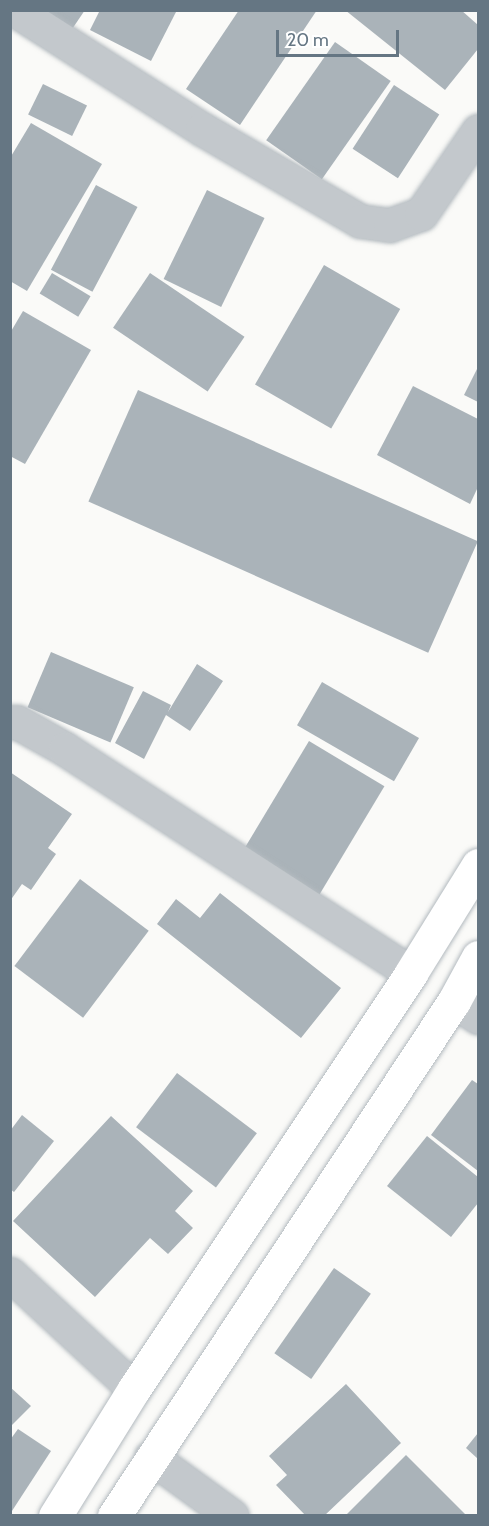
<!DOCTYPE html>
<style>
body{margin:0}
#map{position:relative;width:489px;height:1526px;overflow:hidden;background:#fafaf8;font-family:Cabin,sans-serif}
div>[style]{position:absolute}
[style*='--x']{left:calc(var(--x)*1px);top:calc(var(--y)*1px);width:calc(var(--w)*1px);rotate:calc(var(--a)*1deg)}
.building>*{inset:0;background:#aab3b9;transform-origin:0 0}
.roads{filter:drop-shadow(0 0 2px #b3babf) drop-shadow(0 0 2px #b3babf)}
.street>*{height:33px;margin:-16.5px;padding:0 16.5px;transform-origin:16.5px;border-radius:16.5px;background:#c3c8cc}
.secondary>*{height:33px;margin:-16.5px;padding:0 16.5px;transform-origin:16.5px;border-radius:16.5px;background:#fff}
span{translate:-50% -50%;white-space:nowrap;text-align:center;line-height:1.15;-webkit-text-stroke:6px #fff;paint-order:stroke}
.frame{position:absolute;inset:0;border:12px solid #657683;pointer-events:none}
.scale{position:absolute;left:276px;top:30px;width:123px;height:27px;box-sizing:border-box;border:3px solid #657683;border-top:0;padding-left:8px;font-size:18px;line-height:21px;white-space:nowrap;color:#657683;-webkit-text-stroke:4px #fff;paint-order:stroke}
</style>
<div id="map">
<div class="building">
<i style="clip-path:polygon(27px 10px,85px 10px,66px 38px)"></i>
<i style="clip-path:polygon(100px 10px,177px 10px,151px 61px,90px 30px)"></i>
<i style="clip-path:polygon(239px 10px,317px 10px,240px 125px,186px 89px)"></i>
<i style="clip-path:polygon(345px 10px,461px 10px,478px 25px,478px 49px,445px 90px)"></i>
<i style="left:335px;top:42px;width:68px;height:120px;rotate:35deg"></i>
<i style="left:43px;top:84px;width:49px;height:34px;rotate:26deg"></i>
<i style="left:394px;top:85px;width:54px;height:76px;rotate:33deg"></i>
<i style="clip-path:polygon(31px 123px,102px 164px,27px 291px,10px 281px,10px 158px)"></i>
<i style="left:96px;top:185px;width:47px;height:96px;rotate:28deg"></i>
<i style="left:207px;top:190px;width:64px;height:99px;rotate:26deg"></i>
<i style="left:324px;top:265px;width:88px;height:138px;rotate:30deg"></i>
<i style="left:52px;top:273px;width:45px;height:24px;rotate:31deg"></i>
<i style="left:150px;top:273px;width:114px;height:66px;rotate:34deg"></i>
<i style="clip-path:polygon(23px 311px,91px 350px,25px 464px,10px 456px,10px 333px)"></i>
<i style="clip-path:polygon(478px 367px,478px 402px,464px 395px)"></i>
<i style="clip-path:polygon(413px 386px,478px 419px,478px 487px,470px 504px,377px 455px)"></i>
<i style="left:138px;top:390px;width:372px;height:122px;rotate:24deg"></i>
<i style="left:51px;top:652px;width:90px;height:60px;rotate:23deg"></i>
<i style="clip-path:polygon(197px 664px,223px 681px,190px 731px,166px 715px,144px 759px,115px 743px,143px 691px,171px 705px,168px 712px)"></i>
<i style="left:322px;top:682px;width:112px;height:50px;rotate:30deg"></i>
<i style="left:309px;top:741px;width:88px;height:129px;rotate:31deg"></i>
<i style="clip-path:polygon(10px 772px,72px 814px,48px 848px,56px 854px,31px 890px,22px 884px,10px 901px)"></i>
<i style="left:80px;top:879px;width:86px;height:109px;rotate:37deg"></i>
<i style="clip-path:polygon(220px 893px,341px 988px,301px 1038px,157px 924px,176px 899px,200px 918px)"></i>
<i style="left:177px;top:1073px;width:100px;height:68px;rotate:37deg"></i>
<i style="clip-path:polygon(472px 1080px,478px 1084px,478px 1171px,431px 1135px)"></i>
<i style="clip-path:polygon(22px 1115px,54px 1141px,14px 1192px,10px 1189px,10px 1131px)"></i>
<i style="clip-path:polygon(111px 1116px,193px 1191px,175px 1211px,193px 1228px,168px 1254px,150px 1238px,95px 1297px,13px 1221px)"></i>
<i style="clip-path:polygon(427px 1136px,478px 1177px,478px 1203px,451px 1237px,387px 1186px)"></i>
<i style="left:334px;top:1268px;width:45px;height:104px;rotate:35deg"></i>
<i style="clip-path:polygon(346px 1384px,401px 1443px,324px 1516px,306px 1516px,276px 1485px,287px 1475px,269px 1456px)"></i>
<i style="clip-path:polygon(10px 1387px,31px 1406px,10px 1427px)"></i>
<i style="clip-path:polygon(18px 1429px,51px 1451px,10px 1514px,10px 1440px)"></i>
<i style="clip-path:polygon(478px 1433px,478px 1459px,466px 1448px)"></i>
<i style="clip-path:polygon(406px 1455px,467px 1516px,345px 1516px)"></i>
</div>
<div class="roads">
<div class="street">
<i style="--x:15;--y:10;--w:222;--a:32.5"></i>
<i style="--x:202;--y:129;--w:183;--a:30.2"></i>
<i style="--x:360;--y:221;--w:30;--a:8"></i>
<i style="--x:390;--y:225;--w:33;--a:-20"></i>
<i style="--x:421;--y:214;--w:101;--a:-55.5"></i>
<i style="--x:10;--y:722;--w:7;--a:0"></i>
<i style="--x:17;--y:722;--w:55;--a:29.4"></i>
<i style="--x:65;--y:749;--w:412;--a:32.9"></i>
<i style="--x:454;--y:1001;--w:29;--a:34"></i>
<i style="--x:10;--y:1274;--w:169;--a:42.8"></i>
<i style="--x:151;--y:1457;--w:100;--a:36.1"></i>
</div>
<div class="secondary">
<i style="--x:55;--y:1516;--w:150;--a:-58.1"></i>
<i style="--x:134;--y:1389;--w:500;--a:-56.3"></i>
<i style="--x:411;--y:973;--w:127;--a:-58.2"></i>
<i style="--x:114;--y:1516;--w:617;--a:-56.57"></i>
<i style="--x:454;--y:1001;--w:50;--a:-61.4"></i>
</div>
</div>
<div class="frame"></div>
<div class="scale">20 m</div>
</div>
